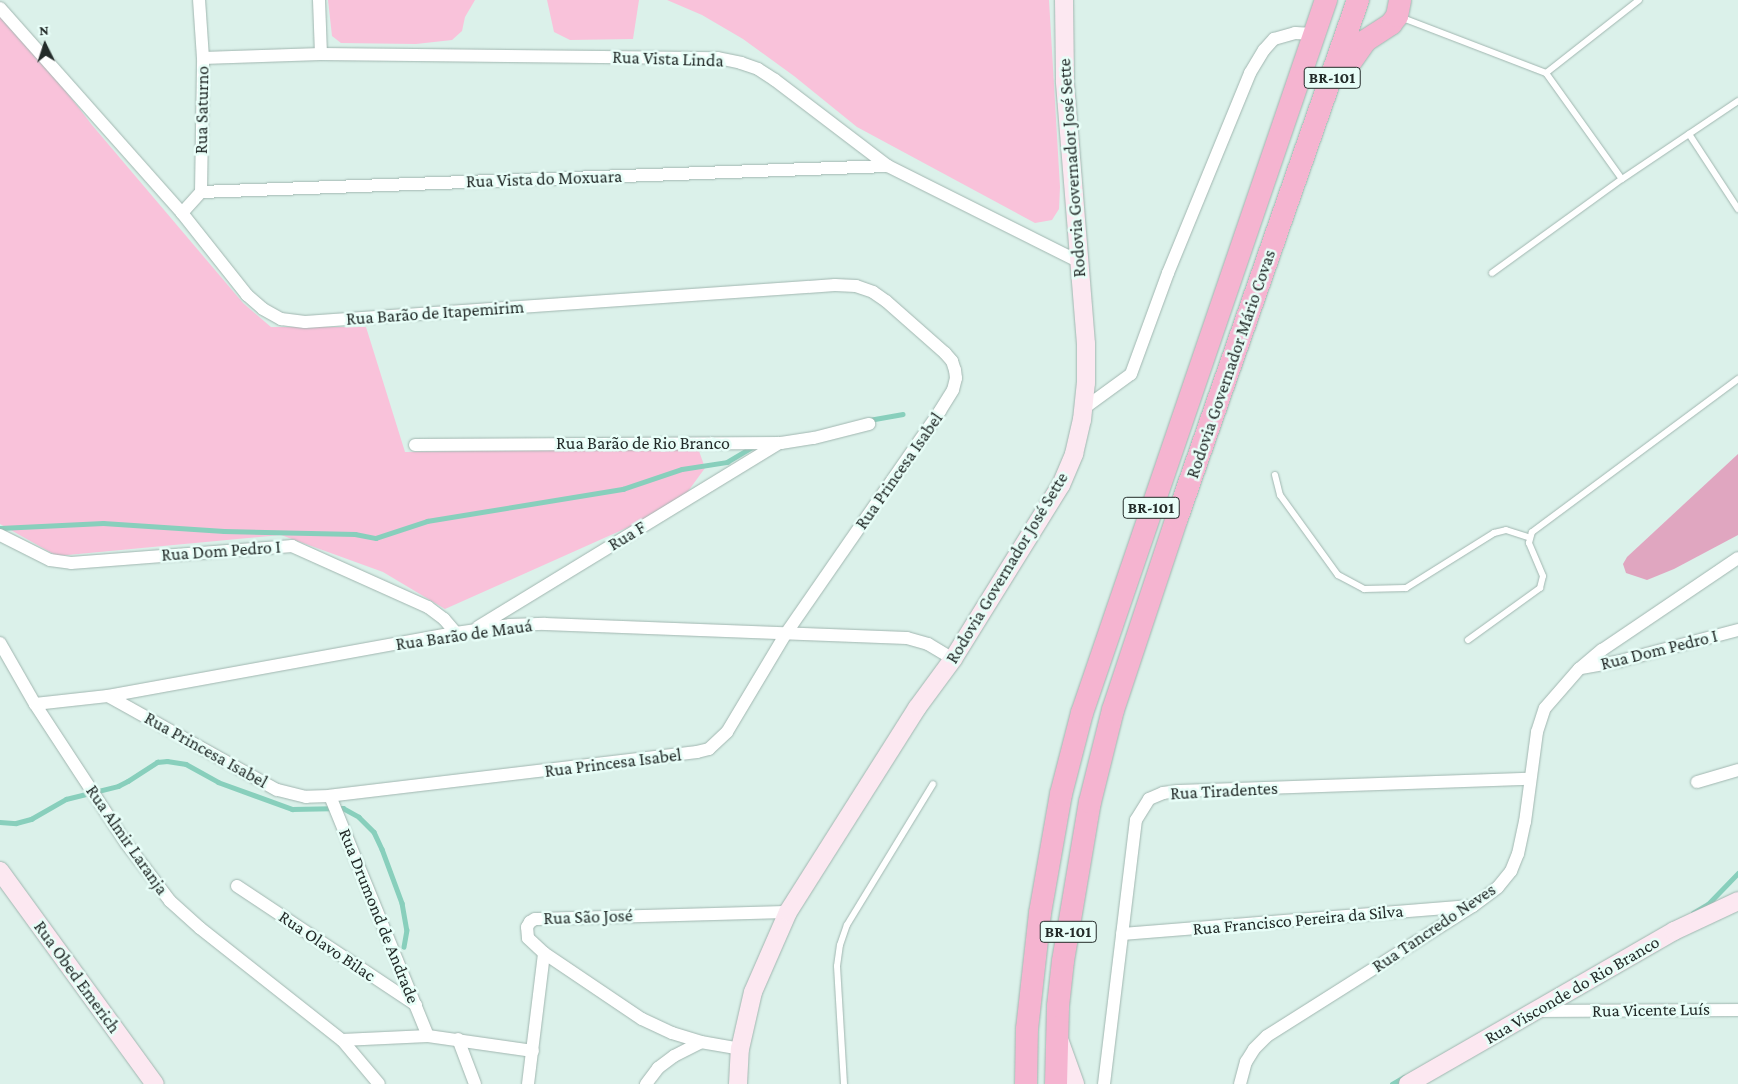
<!DOCTYPE html>
<meta charset="utf-8">
<style>
body{margin:0}
#map{position:relative;width:1738px;height:1084px;overflow:hidden;background:#dbf1ea;font-family:"Crimson Pro",serif}
div>[style]{position:absolute}
[style*='--x']{left:calc(var(--x)*1px);top:calc(var(--y)*1px);width:calc(var(--w)*1px);rotate:calc(var(--a)*1deg)}
.green>*{inset:0;background:#f9c2da}
.forest>*{inset:0;background:#e0a6c0}
.stream>*{height:4.5px;margin:-2.25px;padding:0 2.25px;transform-origin:2.25px;border-radius:2.25px;background:#88cfbc}
.roads{filter:drop-shadow(0 0 1px #a1b6b0) drop-shadow(0 0 1px #a1b6b0)}
.lane>*{height:6px;margin:-3px;padding:0 3px;transform-origin:3px;border-radius:3px;background:#fff}
.street>*{height:12px;margin:-6px;padding:0 6px;transform-origin:6px;border-radius:6px;background:#fff}
.secondary>*{height:18px;margin:-9px;padding:0 9px;transform-origin:9px;border-radius:9px;background:#fce8f1}
.highway>*{height:22px;margin:-11px;padding:0 11px;transform-origin:11px;border-radius:11px;background:#f5b4d0}
span{translate:-50% -50%;white-space:nowrap;text-align:center;line-height:1.15;-webkit-text-stroke:5px #e8fef8;paint-order:stroke}
.shield-label span{padding:1px 4px;background:#e8fef8;border:1px solid;border-radius:4px;-webkit-text-stroke-width:0}
.shield-label{font-size:16px;color:#232b29;font-weight:700}
.street-label{font-size:18px;color:#232b29}
.north{position:absolute;left:20px;top:20px;width:50px;height:50px;-webkit-text-stroke:4px #e8fef8;paint-order:stroke;rotate:356deg;font-size:14px;font-weight:700;line-height:20px;text-align:center;color:#232b29}
.north::after{content:'';display:block;margin:auto;width:18px;height:22px;background:#232b29;clip-path:polygon(50% 0,100% 100%,50% 72%,0 100%)}
</style>
<div id="map">
<div class="green">
<i style="clip-path:polygon(328px 0,475px 0,465px 17px,462px 31px,452px 40px,416px 44px,341px 43px,332px 36px)"></i>
<i style="clip-path:polygon(547px 0,639px 0,633px 39px,570px 40px,554px 32px)"></i>
<i style="clip-path:polygon(667px 0,1049px 0,1060px 187px,1059px 209px,1052px 220px,1035px 223px,857px 127px,794px 76px,743px 39px,702px 15px)"></i>
<i style="clip-path:polygon(0 13px,24px 37px,92px 125px,243px 303px,271px 327px,366px 327px,405px 452px,698px 448px,705px 468px,678px 505px,445px 609px,383px 572px,281px 535px,57px 556px,0 524px)"></i>
</div>
<div class="forest">
<i style="clip-path:polygon(1738px 454px,1738px 535px,1674px 569px,1647px 580px,1626px 573px,1623px 564px,1627px 557px)"></i>
</div>
<div class="stream">
<i style="--x:869;--y:420;--w:34;--a:-10"></i>
<i style="--x:0;--y:528;--w:103;--a:-2.8"></i>
<i style="--x:103;--y:523;--w:121;--a:3.8"></i>
<i style="--x:224;--y:531;--w:131;--a:1.3"></i>
<i style="--x:355;--y:534;--w:21;--a:11"></i>
<i style="--x:376;--y:538;--w:54;--a:-18.4"></i>
<i style="--x:427;--y:521;--w:199;--a:-9.3"></i>
<i style="--x:623;--y:489;--w:62;--a:-18.7"></i>
<i style="--x:682;--y:469;--w:46;--a:-8.8"></i>
<i style="--x:727;--y:462;--w:29;--a:-31"></i>
<i style="--x:0;--y:822;--w:16;--a:4"></i>
<i style="--x:16;--y:823;--w:16;--a:-15"></i>
<i style="--x:31;--y:819;--w:40;--a:-29.7"></i>
<i style="--x:66;--y:799;--w:54;--a:-14"></i>
<i style="--x:118;--y:786;--w:11;--a:-27"></i>
<i style="--x:128;--y:781;--w:35;--a:-33"></i>
<i style="--x:157;--y:762;--w:10;--a:-6"></i>
<i style="--x:167;--y:761;--w:19;--a:9"></i>
<i style="--x:186;--y:764;--w:37;--a:29"></i>
<i style="--x:218;--y:782;--w:79;--a:20"></i>
<i style="--x:292;--y:809;--w:51;--a:-1.1"></i>
<i style="--x:343;--y:808;--w:18;--a:29"></i>
<i style="--x:359;--y:817;--w:21;--a:45"></i>
<i style="--x:374;--y:832;--w:19;--a:65"></i>
<i style="--x:382;--y:849;--w:58;--a:69.7"></i>
<i style="--x:402;--y:903;--w:27;--a:80"></i>
<i style="--x:407;--y:930;--w:17;--a:100"></i>
<i style="--x:1693;--y:913;--w:17;--a:-31"></i>
<i style="--x:1708;--y:904;--w:43;--a:-45.9"></i>
<i style="--x:1392;--y:1084;--w:14;--a:-30"></i>
</div>
<div class="roads">
<div class="lane">
<i style="--x:1400;--y:17;--w:156;--a:21"></i>
<i style="--x:1546;--y:73;--w:130;--a:54.4"></i>
<i style="--x:1546;--y:73;--w:118;--a:-38.1"></i>
<i style="--x:1689;--y:134;--w:90;--a:56.8"></i>
<i style="--x:1492;--y:273;--w:160;--a:-35.9"></i>
<i style="--x:1622;--y:179;--w:140;--a:-33.9"></i>
<i style="--x:1275;--y:475;--w:21;--a:76"></i>
<i style="--x:1280;--y:495;--w:99;--a:54.1"></i>
<i style="--x:1338;--y:575;--w:30;--a:28"></i>
<i style="--x:1364;--y:589;--w:42;--a:-1.4"></i>
<i style="--x:1406;--y:588;--w:104;--a:-32"></i>
<i style="--x:1494;--y:533;--w:12;--a:-14"></i>
<i style="--x:1506;--y:530;--w:25;--a:18"></i>
<i style="--x:1468;--y:640;--w:89;--a:-35.8"></i>
<i style="--x:1540;--y:588;--w:12;--a:-76"></i>
<i style="--x:1543;--y:576;--w:36;--a:-113"></i>
<i style="--x:1529;--y:543;--w:11;--a:-75"></i>
<i style="--x:1532;--y:532;--w:257;--a:-36.6"></i>
<i style="--x:844;--y:1084;--w:118;--a:-93.4"></i>
<i style="--x:837;--y:966;--w:21;--a:-82"></i>
<i style="--x:840;--y:945;--w:21;--a:-71"></i>
<i style="--x:847;--y:925;--w:165;--a:-58.6"></i>
</div>
<div class="street">
<i style="--x:319;--y:0;--w:54;--a:87.9"></i>
<i style="--x:0;--y:8;--w:274;--a:48.4"></i>
<i style="--x:182;--y:213;--w:105;--a:51.6"></i>
<i style="--x:247;--y:295;--w:21;--a:41"></i>
<i style="--x:263;--y:309;--w:21;--a:29"></i>
<i style="--x:281;--y:319;--w:24;--a:7"></i>
<i style="--x:305;--y:322;--w:531;--a:-3.99"></i>
<i style="--x:835;--y:285;--w:21;--a:3"></i>
<i style="--x:856;--y:286;--w:18;--a:19"></i>
<i style="--x:873;--y:292;--w:16;--a:35"></i>
<i style="--x:886;--y:301;--w:79;--a:41.4"></i>
<i style="--x:945;--y:353;--w:11;--a:49"></i>
<i style="--x:952;--y:361;--w:9;--a:72"></i>
<i style="--x:955;--y:370;--w:8;--a:83"></i>
<i style="--x:956;--y:378;--w:12;--a:104"></i>
<i style="--x:953;--y:390;--w:25;--a:122"></i>
<i style="--x:940;--y:411;--w:272;--a:124.7"></i>
<i style="--x:785;--y:635;--w:113;--a:120.9"></i>
<i style="--x:727;--y:732;--w:25;--a:137"></i>
<i style="--x:709;--y:749;--w:12;--a:166"></i>
<i style="--x:697;--y:752;--w:370;--a:173.2"></i>
<i style="--x:330;--y:796;--w:24;--a:178"></i>
<i style="--x:306;--y:797;--w:30;--a:-166"></i>
<i style="--x:277;--y:790;--w:193;--a:-150.9"></i>
<i style="--x:203;--y:58;--w:118;--a:-1.9"></i>
<i style="--x:321;--y:54;--w:397;--a:0.6"></i>
<i style="--x:718;--y:58;--w:24;--a:12"></i>
<i style="--x:741;--y:63;--w:18;--a:19"></i>
<i style="--x:758;--y:69;--w:20;--a:33"></i>
<i style="--x:775;--y:80;--w:142;--a:37.3"></i>
<i style="--x:888;--y:166;--w:212;--a:26.6"></i>
<i style="--x:201;--y:192;--w:687;--a:-2.17"></i>
<i style="--x:182;--y:213;--w:28;--a:-48"></i>
<i style="--x:201;--y:192;--w:134;--a:-89.1"></i>
<i style="--x:203;--y:58;--w:58;--a:-93.9"></i>
<i style="--x:1083;--y:409;--w:59;--a:-36.1"></i>
<i style="--x:1131;--y:374;--w:108;--a:-69.9"></i>
<i style="--x:1168;--y:273;--w:216;--a:-67.7"></i>
<i style="--x:1250;--y:73;--w:27;--a:-59"></i>
<i style="--x:1264;--y:50;--w:15;--a:-48"></i>
<i style="--x:1274;--y:39;--w:22;--a:-16"></i>
<i style="--x:1295;--y:33;--w:19;--a:3"></i>
<i style="--x:415;--y:445;--w:366;--a:-0.3"></i>
<i style="--x:781;--y:443;--w:33;--a:-9"></i>
<i style="--x:814;--y:438;--w:57;--a:-14.3"></i>
<i style="--x:0;--y:535;--w:56;--a:26.6"></i>
<i style="--x:50;--y:560;--w:21;--a:8"></i>
<i style="--x:71;--y:563;--w:222;--a:-4.4"></i>
<i style="--x:292;--y:546;--w:149;--a:24.2"></i>
<i style="--x:428;--y:607;--w:20;--a:37"></i>
<i style="--x:444;--y:619;--w:18;--a:49"></i>
<i style="--x:478;--y:627;--w:353;--a:-31.4"></i>
<i style="--x:0;--y:643;--w:70;--a:60.2"></i>
<i style="--x:35;--y:704;--w:166;--a:56.8"></i>
<i style="--x:126;--y:843;--w:73;--a:52.8"></i>
<i style="--x:170;--y:901;--w:40;--a:42"></i>
<i style="--x:200;--y:928;--w:181;--a:38.3"></i>
<i style="--x:342;--y:1040;--w:57;--a:49.9"></i>
<i style="--x:1581;--y:668;--w:40;--a:-10"></i>
<i style="--x:1620;--y:661;--w:122;--a:-14.7"></i>
<i style="--x:35;--y:704;--w:73;--a:-6.3"></i>
<i style="--x:108;--y:696;--w:354;--a:-10.3"></i>
<i style="--x:456;--y:633;--w:55;--a:-8.4"></i>
<i style="--x:510;--y:625;--w:35;--a:-2"></i>
<i style="--x:545;--y:624;--w:362;--a:2.2"></i>
<i style="--x:907;--y:638;--w:22;--a:16"></i>
<i style="--x:928;--y:644;--w:29;--a:31"></i>
<i style="--x:1697;--y:782;--w:43;--a:-16.3"></i>
<i style="--x:330;--y:796;--w:259;--a:67.8"></i>
<i style="--x:237;--y:886;--w:215;--a:33.6"></i>
<i style="--x:1122;--y:934;--w:350;--a:-4.6"></i>
<i style="--x:544;--y:953;--w:118;--a:34"></i>
<i style="--x:642;--y:1019;--w:33;--a:25"></i>
<i style="--x:672;--y:1033;--w:30;--a:17"></i>
<i style="--x:1536;--y:1011;--w:202;--a:-0.3"></i>
<i style="--x:458;--y:1039;--w:48;--a:69.3"></i>
<i style="--x:342;--y:1040;--w:86;--a:-2.7"></i>
<i style="--x:428;--y:1036;--w:106;--a:8.1"></i>
<i style="--x:528;--y:1084;--w:132;--a:-83"></i>
<i style="--x:544;--y:953;--w:22;--a:-137"></i>
<i style="--x:528;--y:938;--w:11;--a:-95"></i>
<i style="--x:527;--y:927;--w:6;--a:-59"></i>
<i style="--x:530;--y:922;--w:6;--a:-31"></i>
<i style="--x:535;--y:919;--w:253;--a:-1.6"></i>
<i style="--x:646;--y:1084;--w:20;--a:-53"></i>
<i style="--x:658;--y:1068;--w:20;--a:-37"></i>
<i style="--x:674;--y:1056;--w:30;--a:-27"></i>
<i style="--x:701;--y:1042;--w:40;--a:10"></i>
<i style="--x:1104;--y:1084;--w:266;--a:-83.1"></i>
<i style="--x:1136;--y:820;--w:25;--a:-58"></i>
<i style="--x:1149;--y:799;--w:15;--a:-23"></i>
<i style="--x:1163;--y:793;--w:15;--a:-8"></i>
<i style="--x:1178;--y:791;--w:352;--a:-2"></i>
<i style="--x:1240;--y:1084;--w:23;--a:-75"></i>
<i style="--x:1246;--y:1062;--w:15;--a:-58"></i>
<i style="--x:1254;--y:1049;--w:18;--a:-45"></i>
<i style="--x:1267;--y:1036;--w:244;--a:-32.3"></i>
<i style="--x:1473;--y:906;--w:31;--a:-37"></i>
<i style="--x:1498;--y:887;--w:21;--a:-51"></i>
<i style="--x:1511;--y:871;--w:18;--a:-68"></i>
<i style="--x:1518;--y:854;--w:33;--a:-78"></i>
<i style="--x:1525;--y:822;--w:91;--a:-82.4"></i>
<i style="--x:1537;--y:732;--w:25;--a:-72"></i>
<i style="--x:1545;--y:708;--w:52;--a:-48.9"></i>
<i style="--x:1579;--y:669;--w:30;--a:-40"></i>
<i style="--x:1602;--y:650;--w:164;--a:-34.1"></i>
</div>
<div class="secondary">
<i style="--x:0;--y:871;--w:263;--a:54"></i>
<i style="--x:1060;--y:1042;--w:45;--a:70.3"></i>
<i style="--x:738;--y:1084;--w:35;--a:-87"></i>
<i style="--x:740;--y:1049;--w:58;--a:-77.2"></i>
<i style="--x:753;--y:992;--w:87;--a:-66.4"></i>
<i style="--x:788;--y:912;--w:241;--a:-57.7"></i>
<i style="--x:917;--y:708;--w:61;--a:-53.7"></i>
<i style="--x:953;--y:659;--w:205;--a:-58.2"></i>
<i style="--x:1061;--y:485;--w:34;--a:-67"></i>
<i style="--x:1074;--y:454;--w:35;--a:-77"></i>
<i style="--x:1082;--y:420;--w:37;--a:-84"></i>
<i style="--x:1086;--y:383;--w:39;--a:-90"></i>
<i style="--x:1086;--y:344;--w:264;--a:-94.6"></i>
<i style="--x:1065;--y:81;--w:81;--a:-90.7"></i>
<i style="--x:1408;--y:1084;--w:307;--a:-29.9"></i>
<i style="--x:1674;--y:931;--w:71;--a:-25.1"></i>
</div>
<div class="highway">
<i style="--x:1343;--y:73;--w:39;--a:-55"></i>
<i style="--x:1365;--y:41;--w:31;--a:-33"></i>
<i style="--x:1391;--y:24;--w:10;--a:-53"></i>
<i style="--x:1397;--y:16;--w:16;--a:-79"></i>
<i style="--x:1026;--y:1084;--w:55;--a:-89"></i>
<i style="--x:1027;--y:1029;--w:117;--a:-83.6"></i>
<i style="--x:1040;--y:913;--w:121;--a:-80"></i>
<i style="--x:1061;--y:794;--w:84;--a:-75.5"></i>
<i style="--x:1082;--y:713;--w:754;--a:-71.11"></i>
<i style="--x:1056;--y:1084;--w:78;--a:-88.5"></i>
<i style="--x:1058;--y:1006;--w:45;--a:-83.7"></i>
<i style="--x:1063;--y:961;--w:161;--a:-80.4"></i>
<i style="--x:1090;--y:802;--w:95;--a:-76"></i>
<i style="--x:1113;--y:710;--w:202;--a:-71.6"></i>
<i style="--x:1177;--y:518;--w:549;--a:-70.74"></i>
</div>
</div>
<div class="shield-label">
<span style="left:1332px;top:78px">BR-101</span>
<span style="left:1151px;top:508px">BR-101</span>
<span style="left:1068px;top:932px">BR-101</span>
</div>
<div class="street-label">
<span style="left:668px;top:59px;rotate:2deg">Rua Vista Linda</span>
<span style="left:202px;top:110px;rotate:-89deg">Rua Saturno</span>
<span style="left:1072px;top:168px;rotate:-94deg">Rodovia Governador José Sette</span>
<span style="left:544px;top:179px;rotate:-2deg">Rua Vista do Moxuara</span>
<span style="left:435px;top:313px;rotate:-4deg">Rua Barão de Itapemirim</span>
<span style="left:1231px;top:364px;rotate:-71deg">Rodovia Governador Mário Covas</span>
<span style="left:643px;top:443px">Rua Barão de Rio Branco</span>
<span style="left:899px;top:471px;rotate:-55deg">Rua Princesa Isabel</span>
<span style="left:627px;top:536px;rotate:-31deg">Rua F</span>
<span style="left:221px;top:551px;rotate:-4deg">Rua Dom Pedro I</span>
<span style="left:1007px;top:568px;rotate:-59deg">Rodovia Governador José Sette</span>
<span style="left:464px;top:635px;rotate:-8deg">Rua Barão de Mauá</span>
<span style="left:1659px;top:650px;rotate:-14deg">Rua Dom Pedro I</span>
<span style="left:206px;top:750px;rotate:29deg">Rua Princesa Isabel</span>
<span style="left:613px;top:763px;rotate:-7deg">Rua Princesa Isabel</span>
<span style="left:1224px;top:791px;rotate:-3deg">Rua Tiradentes</span>
<span style="left:127px;top:840px;rotate:55deg">Rua Almir Laranja</span>
<span style="left:379px;top:916px;rotate:68deg">Rua Drumond de Andrade</span>
<span style="left:588px;top:917px;rotate:-2deg">Rua São José</span>
<span style="left:1298px;top:920px;rotate:-5deg">Rua Francisco Pereira da Silva</span>
<span style="left:1434px;top:928px;rotate:-34deg">Rua Tancredo Neves</span>
<span style="left:327px;top:946px;rotate:34deg">Rua Olavo Bilac</span>
<span style="left:77px;top:977px;rotate:54deg">Rua Obed Emerich</span>
<span style="left:1572px;top:990px;rotate:-30deg">Rua Visconde do Rio Branco</span>
<span style="left:1651px;top:1010px;rotate:-1deg">Rua Vicente Luís</span>
</div>
<div class="north">N</div>
</div>
